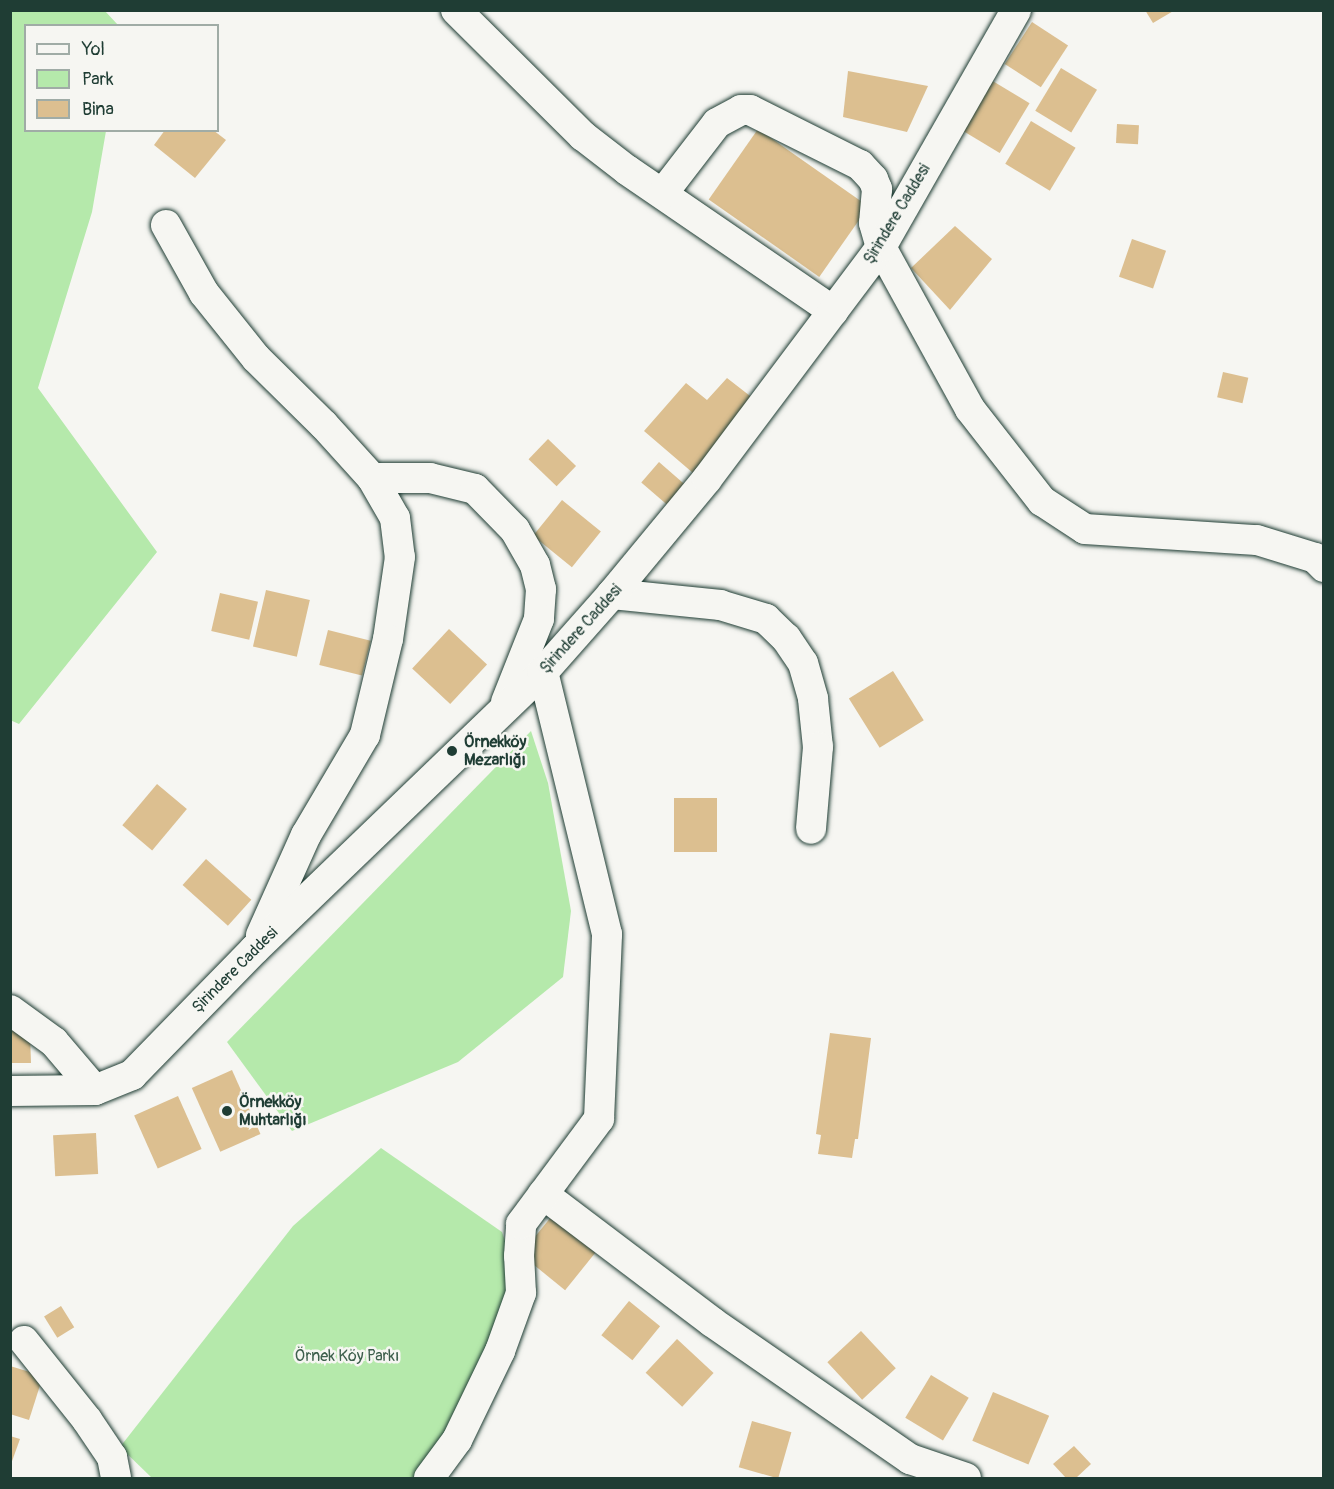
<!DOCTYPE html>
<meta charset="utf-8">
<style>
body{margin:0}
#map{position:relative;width:1334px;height:1489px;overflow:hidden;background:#f6f6f2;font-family:Pangolin,sans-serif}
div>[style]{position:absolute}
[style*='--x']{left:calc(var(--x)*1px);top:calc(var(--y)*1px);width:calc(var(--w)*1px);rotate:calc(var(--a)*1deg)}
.green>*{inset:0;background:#b5e9ab}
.building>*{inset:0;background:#dcbf90;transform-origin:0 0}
.roads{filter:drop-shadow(0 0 2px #1f3d34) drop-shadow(0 0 2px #1f3d34)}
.minor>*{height:30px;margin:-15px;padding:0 15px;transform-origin:15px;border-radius:15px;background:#f6f6f2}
.dots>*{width:16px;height:16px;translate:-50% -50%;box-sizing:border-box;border:3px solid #f6f6f2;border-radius:50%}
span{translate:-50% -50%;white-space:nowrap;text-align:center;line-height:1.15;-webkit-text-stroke:5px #f6f6f2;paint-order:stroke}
.street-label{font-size:16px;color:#1f3d34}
.poi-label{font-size:16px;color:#1f3d34;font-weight:700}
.left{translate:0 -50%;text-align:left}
.park-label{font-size:16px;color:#3d5f4c}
.frame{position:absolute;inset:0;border:12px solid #1f3d34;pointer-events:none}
.legend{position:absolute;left:24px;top:24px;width:195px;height:108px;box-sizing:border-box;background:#f6f6f2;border:2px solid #a0aca6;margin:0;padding:8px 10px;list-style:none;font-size:18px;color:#1f3d34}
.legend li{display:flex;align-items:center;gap:12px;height:30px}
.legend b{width:30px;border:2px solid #a0aca6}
</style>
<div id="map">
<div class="green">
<i style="clip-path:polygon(10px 11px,105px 11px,118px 25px,26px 26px,26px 130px,106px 131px,92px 212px,38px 388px,157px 552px,19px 724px,10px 720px)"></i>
<i style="clip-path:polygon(531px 731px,548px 783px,571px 911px,563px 977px,458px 1062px,292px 1131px,227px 1042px)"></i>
<i style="clip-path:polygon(381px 1148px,502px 1232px,512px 1262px,513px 1295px,432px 1463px,418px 1478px,152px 1478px,120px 1447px,293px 1226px)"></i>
</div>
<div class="building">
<i style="clip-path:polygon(1145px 10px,1175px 10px,1153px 23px)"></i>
<i style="left:1032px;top:22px;width:43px;height:50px;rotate:33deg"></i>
<i style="left:1061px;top:68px;width:42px;height:50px;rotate:31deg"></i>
<i style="clip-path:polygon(848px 71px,928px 86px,907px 132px,843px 117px)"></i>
<i style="left:991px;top:80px;width:45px;height:58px;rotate:31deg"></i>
<i style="left:1031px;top:121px;width:52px;height:50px;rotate:31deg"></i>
<i style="left:1117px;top:124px;width:22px;height:19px;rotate:3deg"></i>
<i style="left:758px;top:129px;width:135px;height:86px;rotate:35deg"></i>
<i style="clip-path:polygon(165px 130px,213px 130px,226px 140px,195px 178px,154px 145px)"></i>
<i style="clip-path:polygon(955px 226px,992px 259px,950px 310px,911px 268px)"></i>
<i style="left:1132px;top:239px;width:36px;height:40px;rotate:19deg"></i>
<i style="left:1223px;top:372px;width:26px;height:26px;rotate:13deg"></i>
<i style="clip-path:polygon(727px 378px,754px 399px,693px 473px,644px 431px,686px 383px,707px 400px)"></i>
<i style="left:548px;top:439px;width:39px;height:28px;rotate:44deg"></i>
<i style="left:659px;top:462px;width:35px;height:27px;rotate:41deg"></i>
<i style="left:562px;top:500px;width:50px;height:46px;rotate:39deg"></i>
<i style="left:266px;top:590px;width:45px;height:58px;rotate:13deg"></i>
<i style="left:220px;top:593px;width:39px;height:39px;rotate:13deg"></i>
<i style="left:449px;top:629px;width:52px;height:54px;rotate:43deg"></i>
<i style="left:328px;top:630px;width:44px;height:36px;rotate:14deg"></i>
<i style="left:893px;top:671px;width:58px;height:52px;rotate:58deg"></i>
<i style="left:157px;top:784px;width:39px;height:54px;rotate:40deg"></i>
<i style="left:674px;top:798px;width:43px;height:54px"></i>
<i style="left:206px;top:859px;width:61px;height:35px;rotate:42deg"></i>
<i style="clip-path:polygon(10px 1022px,30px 1034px,31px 1063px,10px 1063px)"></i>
<i style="clip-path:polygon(830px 1033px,871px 1038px,858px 1139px,855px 1139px,852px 1158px,818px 1154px,821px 1135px,816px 1134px)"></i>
<i style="left:232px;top:1070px;width:70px;height:44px;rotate:66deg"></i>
<i style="left:178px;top:1096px;width:58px;height:48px;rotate:66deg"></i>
<i style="left:96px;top:1133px;width:41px;height:43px;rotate:87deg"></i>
<i style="left:551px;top:1217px;width:57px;height:48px;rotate:39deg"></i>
<i style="left:629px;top:1301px;width:40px;height:44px;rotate:39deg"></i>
<i style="left:61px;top:1306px;width:25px;height:20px;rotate:58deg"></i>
<i style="left:861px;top:1331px;width:51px;height:46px;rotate:47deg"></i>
<i style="left:677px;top:1339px;width:50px;height:46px;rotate:43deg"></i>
<i style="clip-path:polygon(10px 1366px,43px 1376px,29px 1420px,10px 1414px)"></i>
<i style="left:931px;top:1375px;width:44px;height:50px;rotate:31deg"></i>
<i style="left:993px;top:1392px;width:61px;height:53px;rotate:23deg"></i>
<i style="left:752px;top:1421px;width:41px;height:48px;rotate:16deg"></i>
<i style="clip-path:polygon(10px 1436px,20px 1439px,11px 1464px,10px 1464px)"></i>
<i style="clip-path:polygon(1074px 1446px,1091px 1464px,1076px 1478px,1066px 1478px,1053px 1464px)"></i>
</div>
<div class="roads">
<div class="minor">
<i style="--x:456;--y:10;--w:179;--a:44.8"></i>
<i style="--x:583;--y:136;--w:56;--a:37.7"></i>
<i style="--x:627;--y:170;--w:250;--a:34.4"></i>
<i style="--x:663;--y:193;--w:88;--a:-52.4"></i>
<i style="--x:717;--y:123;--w:27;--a:-28"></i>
<i style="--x:741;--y:110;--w:9;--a:0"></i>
<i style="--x:750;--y:110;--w:123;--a:26.6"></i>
<i style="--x:860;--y:165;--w:19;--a:47"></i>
<i style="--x:873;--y:179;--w:11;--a:68"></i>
<i style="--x:877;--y:189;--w:34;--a:95"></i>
<i style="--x:874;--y:223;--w:25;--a:74"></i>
<i style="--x:881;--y:247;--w:185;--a:61.2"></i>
<i style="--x:970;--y:409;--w:117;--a:52"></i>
<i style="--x:1042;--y:501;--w:51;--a:33.1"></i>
<i style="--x:1085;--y:529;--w:172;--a:3.7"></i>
<i style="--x:1257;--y:540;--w:61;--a:17.2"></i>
<i style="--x:1315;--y:558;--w:13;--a:45"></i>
<i style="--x:166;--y:225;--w:78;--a:60.8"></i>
<i style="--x:204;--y:293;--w:83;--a:51.3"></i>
<i style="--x:256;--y:358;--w:95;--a:44.6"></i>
<i style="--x:324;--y:425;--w:72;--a:47.8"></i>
<i style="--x:372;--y:478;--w:46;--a:60.1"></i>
<i style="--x:395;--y:518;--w:39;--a:83"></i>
<i style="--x:400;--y:557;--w:83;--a:98.3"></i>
<i style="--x:388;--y:639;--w:99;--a:103.5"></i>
<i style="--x:365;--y:735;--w:116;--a:120.5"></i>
<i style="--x:306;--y:835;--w:110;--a:114.2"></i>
<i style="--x:372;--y:478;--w:58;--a:0"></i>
<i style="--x:430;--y:478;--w:46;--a:13.7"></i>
<i style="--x:475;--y:489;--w:57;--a:45.7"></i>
<i style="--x:515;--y:530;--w:40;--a:60.3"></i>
<i style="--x:535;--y:565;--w:25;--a:76"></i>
<i style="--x:541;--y:589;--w:30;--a:94"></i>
<i style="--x:539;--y:619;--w:89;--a:111.7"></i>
<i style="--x:612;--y:594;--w:109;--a:5.8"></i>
<i style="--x:720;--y:605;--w:48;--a:16.9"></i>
<i style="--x:766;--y:619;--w:28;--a:44"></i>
<i style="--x:786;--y:638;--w:30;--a:56"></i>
<i style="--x:803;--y:663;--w:37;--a:74"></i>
<i style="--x:813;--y:699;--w:48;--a:84.1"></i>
<i style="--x:818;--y:747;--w:82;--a:94.9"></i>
<i style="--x:10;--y:1010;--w:54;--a:36"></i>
<i style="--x:54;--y:1042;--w:63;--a:49.5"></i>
<i style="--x:10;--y:1091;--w:85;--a:-0.7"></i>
<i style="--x:95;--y:1090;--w:40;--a:-22"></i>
<i style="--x:132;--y:1075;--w:176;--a:-45.7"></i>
<i style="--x:255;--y:949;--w:400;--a:-43.9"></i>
<i style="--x:543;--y:672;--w:104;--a:-48.5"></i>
<i style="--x:612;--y:594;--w:149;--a:-50.4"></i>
<i style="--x:707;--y:479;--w:290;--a:-53.1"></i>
<i style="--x:881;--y:247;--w:273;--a:-60.3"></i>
<i style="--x:543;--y:1194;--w:212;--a:37.1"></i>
<i style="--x:712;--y:1322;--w:241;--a:34.7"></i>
<i style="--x:910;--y:1459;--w:59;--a:18.7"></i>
<i style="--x:24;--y:1341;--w:101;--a:51.4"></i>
<i style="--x:87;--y:1420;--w:45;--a:56"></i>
<i style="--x:112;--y:1457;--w:21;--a:79"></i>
<i style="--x:429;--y:1478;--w:47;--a:-53.6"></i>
<i style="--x:457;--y:1440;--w:99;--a:-64.2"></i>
<i style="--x:500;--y:1351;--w:62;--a:-70.1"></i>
<i style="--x:521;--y:1293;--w:37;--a:-93"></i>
<i style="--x:519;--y:1256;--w:32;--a:-86"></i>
<i style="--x:521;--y:1224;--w:131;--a:-53.4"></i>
<i style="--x:599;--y:1119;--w:185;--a:-87.5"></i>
<i style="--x:607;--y:934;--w:270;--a:-103.7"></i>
</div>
</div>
<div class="dots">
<i style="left:452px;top:751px;background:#1f3d34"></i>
<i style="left:227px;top:1111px;background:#1f3d34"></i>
</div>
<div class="street-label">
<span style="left:897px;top:214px;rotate:-59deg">Şirindere Caddesi</span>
<span style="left:581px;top:629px;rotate:-48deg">Şirindere Caddesi</span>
<span style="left:235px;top:970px;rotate:-45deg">Şirindere Caddesi</span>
</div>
<div class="poi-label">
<span class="left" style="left:464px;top:751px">Örnekköy<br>Mezarlığı</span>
<span class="left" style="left:239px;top:1111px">Örnekköy<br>Muhtarlığı</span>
</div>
<div class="park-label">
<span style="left:347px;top:1356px">Örnek Köy Parkı</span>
</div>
<div class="frame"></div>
<ul class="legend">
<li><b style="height:8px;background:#f6f6f2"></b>Yol</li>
<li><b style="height:16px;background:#b5e9ab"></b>Park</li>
<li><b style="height:16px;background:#dcbf90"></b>Bina</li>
</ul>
</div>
